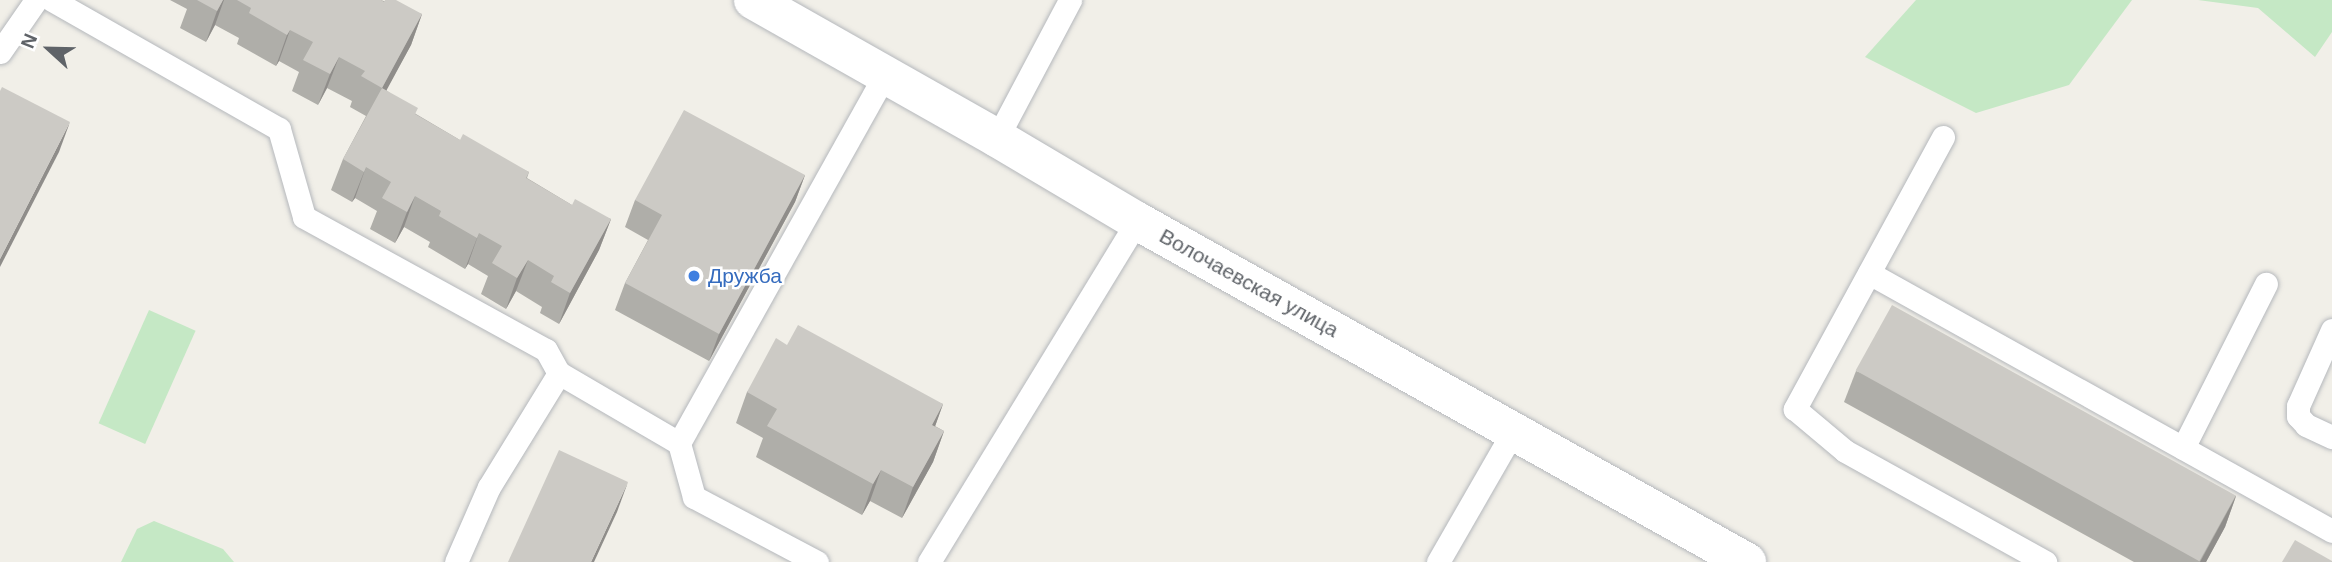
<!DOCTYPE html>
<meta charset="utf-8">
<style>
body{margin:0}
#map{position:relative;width:2332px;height:562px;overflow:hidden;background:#f1efe8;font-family:Helvetica,sans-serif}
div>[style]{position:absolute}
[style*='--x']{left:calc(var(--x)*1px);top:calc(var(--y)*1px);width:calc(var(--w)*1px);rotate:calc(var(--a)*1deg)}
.green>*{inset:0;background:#c5e8c5;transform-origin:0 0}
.roads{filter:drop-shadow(0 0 2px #b5b8bc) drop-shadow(0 0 2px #b5b8bc)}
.lane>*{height:23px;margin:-11.5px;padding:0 11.5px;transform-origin:11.5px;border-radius:11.5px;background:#fff}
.secondary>*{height:38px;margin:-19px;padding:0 19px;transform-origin:19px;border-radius:19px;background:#fff}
.wall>*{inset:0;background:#afaea9}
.shaded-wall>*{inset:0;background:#8f8d8a}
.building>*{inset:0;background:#cccac5;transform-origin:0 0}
.dots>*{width:19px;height:19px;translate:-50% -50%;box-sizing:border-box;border:4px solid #fff;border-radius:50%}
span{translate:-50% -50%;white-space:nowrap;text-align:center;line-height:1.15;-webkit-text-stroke:5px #fff;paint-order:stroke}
.shop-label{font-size:21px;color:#366cbe}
.left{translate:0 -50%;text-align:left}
.street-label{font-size:21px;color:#5f6368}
.north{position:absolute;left:14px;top:14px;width:70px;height:70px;-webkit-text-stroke:5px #fff;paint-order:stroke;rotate:292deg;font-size:19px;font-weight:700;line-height:28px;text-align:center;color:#5f6368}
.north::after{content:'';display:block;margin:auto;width:24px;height:32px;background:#5f6368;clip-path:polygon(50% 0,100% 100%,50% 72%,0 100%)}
</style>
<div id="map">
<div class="green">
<i style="clip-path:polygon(1916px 0,2132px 0,2069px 85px,1976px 113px,1865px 57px)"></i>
<i style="clip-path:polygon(2198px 0,2332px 0,2332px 32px,2315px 57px,2258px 8px)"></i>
<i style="left:149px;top:310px;width:51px;height:124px;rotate:24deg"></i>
<i style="clip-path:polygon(154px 521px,223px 549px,234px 562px,121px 562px,137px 529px)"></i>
</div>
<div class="roads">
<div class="lane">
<i style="--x:52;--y:0;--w:261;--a:29.6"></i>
<i style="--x:279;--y:129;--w:91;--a:74.1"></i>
<i style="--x:304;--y:217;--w:276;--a:28.8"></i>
<i style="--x:546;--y:350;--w:26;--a:61"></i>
<i style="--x:559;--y:373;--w:139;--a:30.3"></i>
<i style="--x:679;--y:443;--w:56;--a:74.5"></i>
<i style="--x:694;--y:497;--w:139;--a:27.9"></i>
<i style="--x:0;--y:52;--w:63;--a:-55.3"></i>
<i style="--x:1943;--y:137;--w:310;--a:118.6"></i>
<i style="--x:1795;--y:409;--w:65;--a:40"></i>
<i style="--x:1845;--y:451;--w:229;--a:29"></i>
<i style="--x:997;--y:138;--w:156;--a:-62.1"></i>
<i style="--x:1869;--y:273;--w:530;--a:29.13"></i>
<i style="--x:2332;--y:330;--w:83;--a:114.1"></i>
<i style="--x:2298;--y:406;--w:10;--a:90"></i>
<i style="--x:2298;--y:416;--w:12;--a:48"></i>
<i style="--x:2306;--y:425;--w:29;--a:25"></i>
<i style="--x:679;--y:443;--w:422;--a:-60.8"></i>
<i style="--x:2183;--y:448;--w:184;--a:-63.2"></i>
<i style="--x:456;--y:562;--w:82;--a:-66.3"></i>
<i style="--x:489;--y:487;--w:134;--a:-58.4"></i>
<i style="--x:929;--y:562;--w:399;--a:-58.6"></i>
<i style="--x:1438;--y:562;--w:152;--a:-60.1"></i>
</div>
<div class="secondary">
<i style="--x:753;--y:0;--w:280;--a:29.5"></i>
<i style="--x:997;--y:138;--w:163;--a:30.7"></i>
<i style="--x:1137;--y:221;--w:699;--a:29.21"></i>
</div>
</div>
<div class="wall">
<i style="clip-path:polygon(170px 0,381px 0,422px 14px,411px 45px,386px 90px,416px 114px,460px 140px,529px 172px,527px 178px,572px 205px,611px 219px,599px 250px,559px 324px,540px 313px,542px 307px,516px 291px,506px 309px,481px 294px,488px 276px,468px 264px,465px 269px,428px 247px,430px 242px,404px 227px,395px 243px,370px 229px,377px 211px,355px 198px,352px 202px,331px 190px,343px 159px,366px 116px,350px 107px,352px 101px,327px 88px,318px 105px,292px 91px,299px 72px,279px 61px,276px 66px,237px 44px,239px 38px,215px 25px,206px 42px,180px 28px,187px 9px)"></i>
<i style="clip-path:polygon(805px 175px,795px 202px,709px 361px,615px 310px,625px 283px,648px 240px,625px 227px,635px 200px)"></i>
<i style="clip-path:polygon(787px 345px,943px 404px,935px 426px,944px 431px,933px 462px,902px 518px,870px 501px,862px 515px,756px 457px,763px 438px,736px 423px,747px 392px)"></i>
<i style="clip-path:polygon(1856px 371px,2236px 496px,2225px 527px,2206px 562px,2134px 562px,1844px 402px)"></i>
</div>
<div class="shaded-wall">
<i style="clip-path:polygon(223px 0,224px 0,215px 25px,206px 42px,217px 11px)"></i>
<i style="clip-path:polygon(422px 14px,411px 45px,371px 119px,382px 88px)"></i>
<i style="clip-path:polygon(290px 30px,279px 61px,276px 66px,287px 35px)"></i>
<i style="clip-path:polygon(339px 57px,327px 88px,318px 105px,330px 74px)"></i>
<i style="clip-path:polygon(70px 122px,59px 152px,0 267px,0 259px)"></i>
<i style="clip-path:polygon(366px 167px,355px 198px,352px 202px)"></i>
<i style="clip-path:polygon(805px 175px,795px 202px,709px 361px,719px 334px)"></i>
<i style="clip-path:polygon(415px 196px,404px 227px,395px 243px,407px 212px)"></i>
<i style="clip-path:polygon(611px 219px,599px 250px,559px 324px,570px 293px)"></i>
<i style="clip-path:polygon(479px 233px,468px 264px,465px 269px,477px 238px)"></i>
<i style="clip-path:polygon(528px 260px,516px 291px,506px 309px,517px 278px)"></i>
<i style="clip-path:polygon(943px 404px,932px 435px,932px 425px)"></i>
<i style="clip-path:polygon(944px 431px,933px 462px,902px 518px,913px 487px)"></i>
<i style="clip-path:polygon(881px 470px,870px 501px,862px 515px,873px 484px)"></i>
<i style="clip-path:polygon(628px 482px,617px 512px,594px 562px,591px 562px)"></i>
<i style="clip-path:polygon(2236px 496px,2225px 527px,2206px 562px,2200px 562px)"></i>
</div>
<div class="building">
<i style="clip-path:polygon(197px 0,223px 0,217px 11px)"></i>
<i style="clip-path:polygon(237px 0,381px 0,384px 2px,385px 0,396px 0,422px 14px,382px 88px,361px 76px,365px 71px,339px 57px,330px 74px,303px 60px,313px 42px,290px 30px,287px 35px,249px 13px,251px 8px)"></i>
<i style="clip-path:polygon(2px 87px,70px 122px,0 259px,0 91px)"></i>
<i style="clip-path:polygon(382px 88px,418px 108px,415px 114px,460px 140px,463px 134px,529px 172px,526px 178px,572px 205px,575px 199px,611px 219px,570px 293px,551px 282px,554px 276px,528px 260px,517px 278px,492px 263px,502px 246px,479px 233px,477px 238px,439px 216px,441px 211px,415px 196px,407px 212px,382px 198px,391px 182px,366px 167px,364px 172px,343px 159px)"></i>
<i style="clip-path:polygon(684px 110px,805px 175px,719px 334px,625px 283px,662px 215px,635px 200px)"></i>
<i style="left:1892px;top:305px;width:393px;height:75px;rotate:29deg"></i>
<i style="clip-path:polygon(798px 325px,943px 404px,932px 425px,944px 431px,913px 487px,881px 470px,873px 484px,767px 426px,777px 409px,747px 392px,776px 338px,787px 345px)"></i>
<i style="clip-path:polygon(559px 450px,628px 482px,591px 562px,508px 562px)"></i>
<i style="clip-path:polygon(2295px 540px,2332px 561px,2332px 562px,2282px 562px)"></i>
</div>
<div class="dots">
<i style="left:694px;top:276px;background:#3f7fe0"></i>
</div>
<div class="shop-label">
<span class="left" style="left:708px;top:276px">Дружба</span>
</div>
<div class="street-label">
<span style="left:1249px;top:283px;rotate:29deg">Волочаевская улица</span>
</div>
<div class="north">N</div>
</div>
